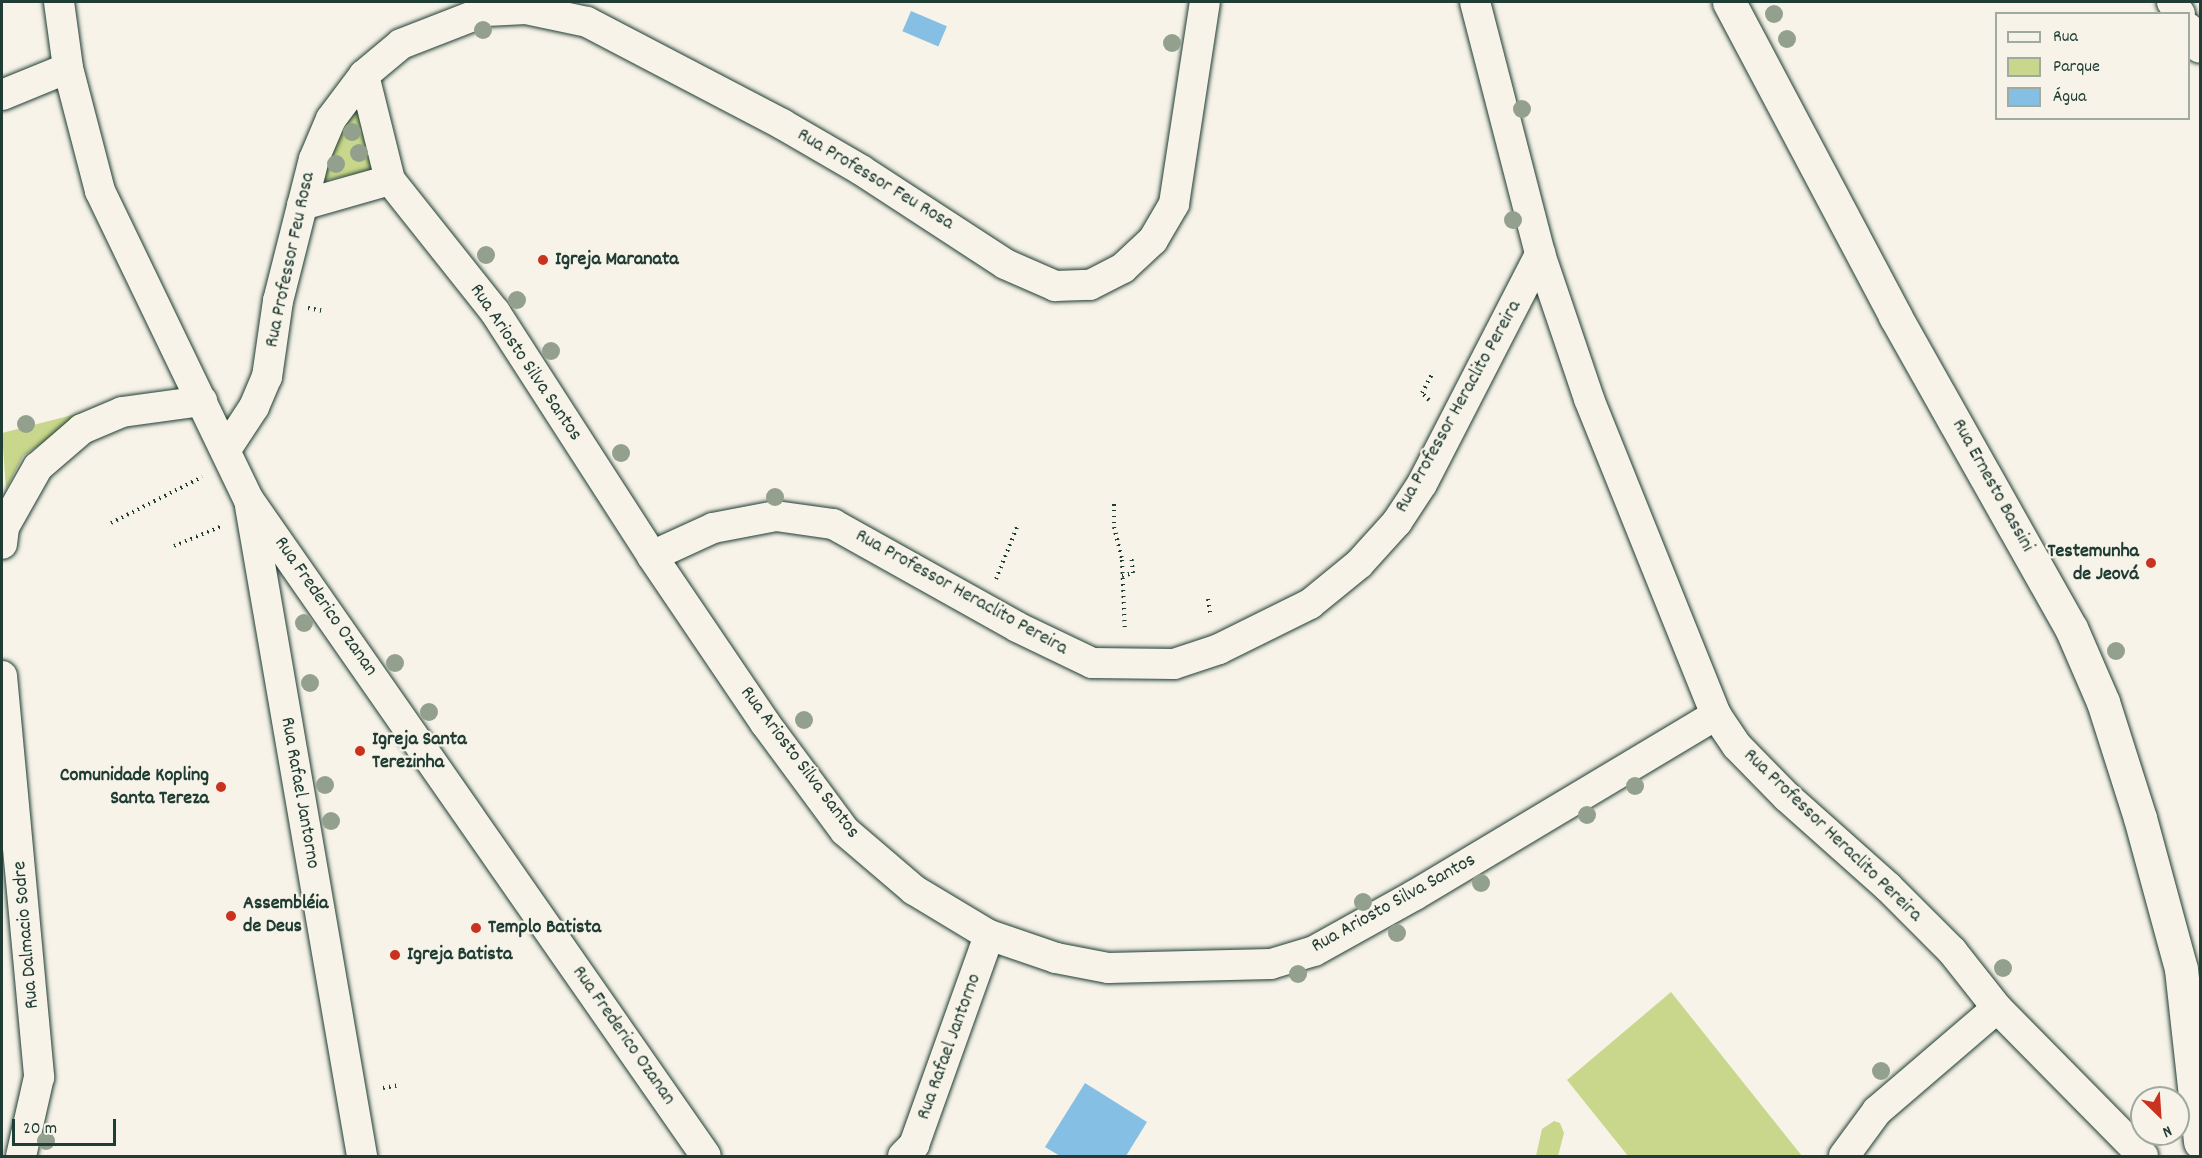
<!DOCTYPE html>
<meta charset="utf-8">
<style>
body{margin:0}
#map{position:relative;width:2202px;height:1158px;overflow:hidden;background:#f7f3e8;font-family:Dekko,sans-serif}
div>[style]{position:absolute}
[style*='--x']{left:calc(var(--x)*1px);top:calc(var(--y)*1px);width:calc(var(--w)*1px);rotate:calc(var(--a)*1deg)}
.green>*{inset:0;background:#c8d78b}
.water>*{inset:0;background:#85c0e4;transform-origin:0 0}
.path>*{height:4px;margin-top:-2px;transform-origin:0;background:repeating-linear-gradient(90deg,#1f3d34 0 1.5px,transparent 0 6px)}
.roads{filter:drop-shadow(0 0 2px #1f3d34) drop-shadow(0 0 2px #1f3d34)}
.minor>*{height:30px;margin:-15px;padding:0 15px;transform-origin:15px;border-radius:15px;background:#f7f3e8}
.secondary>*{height:33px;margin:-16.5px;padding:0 16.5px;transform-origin:16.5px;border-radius:16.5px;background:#f7f3e8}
.trees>*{width:18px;height:18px;margin:-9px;border-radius:50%;background:#93a08e}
.dots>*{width:16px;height:16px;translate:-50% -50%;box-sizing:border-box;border:3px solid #f7f3e8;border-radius:50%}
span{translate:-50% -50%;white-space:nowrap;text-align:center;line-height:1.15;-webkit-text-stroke:4.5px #f7f3e8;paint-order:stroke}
.street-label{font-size:20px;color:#1f3d34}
.poi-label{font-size:20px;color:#1f3d34;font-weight:700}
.left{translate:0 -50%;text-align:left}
.right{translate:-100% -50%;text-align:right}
.frame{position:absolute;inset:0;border:3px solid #1f3d34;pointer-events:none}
.legend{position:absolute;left:1995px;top:12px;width:195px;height:108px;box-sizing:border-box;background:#f7f3e8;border:2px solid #a1aaa0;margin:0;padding:8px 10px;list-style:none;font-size:18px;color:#1f3d34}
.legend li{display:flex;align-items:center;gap:12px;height:30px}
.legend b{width:30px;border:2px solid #a1aaa0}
.north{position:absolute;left:2130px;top:1086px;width:60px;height:60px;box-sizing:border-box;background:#f7f3e8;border:2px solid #a1aaa0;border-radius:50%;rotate:155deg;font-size:16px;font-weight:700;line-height:24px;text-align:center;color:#1f3d34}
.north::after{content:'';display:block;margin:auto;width:21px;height:27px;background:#c8321e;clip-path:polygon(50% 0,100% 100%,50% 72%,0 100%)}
.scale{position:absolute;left:12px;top:1119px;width:104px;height:27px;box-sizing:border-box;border:3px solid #1f3d34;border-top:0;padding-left:8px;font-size:18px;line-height:21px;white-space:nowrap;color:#1f3d34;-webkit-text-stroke:4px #f7f3e8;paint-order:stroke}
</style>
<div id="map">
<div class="green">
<i style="clip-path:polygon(359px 101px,377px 169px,318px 182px,329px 134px)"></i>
<i style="clip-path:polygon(92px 410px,23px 456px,6px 489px,2px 433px)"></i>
<i style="clip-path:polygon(1671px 992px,1802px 1156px,1628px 1156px,1567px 1080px)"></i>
<i style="clip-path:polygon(1554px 1121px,1560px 1123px,1564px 1133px,1558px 1156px,1536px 1156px,1542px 1129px)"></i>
</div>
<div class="water">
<i style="left:911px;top:11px;width:39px;height:22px;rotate:23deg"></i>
<i style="clip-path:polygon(1085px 1083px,1147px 1122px,1126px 1156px,1060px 1156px,1045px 1147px)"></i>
</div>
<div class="path">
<i style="--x:308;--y:308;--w:16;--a:11"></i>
<i style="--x:1429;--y:400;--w:10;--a:-135"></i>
<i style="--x:1422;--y:393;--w:24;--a:-62"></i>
<i style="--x:1114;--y:504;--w:23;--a:90"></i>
<i style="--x:1114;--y:527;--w:34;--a:76"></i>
<i style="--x:1122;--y:560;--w:72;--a:87.6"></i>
<i style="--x:111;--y:523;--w:102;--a:-26.8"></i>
<i style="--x:174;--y:546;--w:52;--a:-22.6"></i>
<i style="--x:1122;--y:576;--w:11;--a:-15"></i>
<i style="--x:1133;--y:573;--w:18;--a:-96"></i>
<i style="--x:996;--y:579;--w:56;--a:-68"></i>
<i style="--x:1208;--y:599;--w:18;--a:81"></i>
<i style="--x:383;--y:1088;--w:17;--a:-10"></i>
</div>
<div class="roads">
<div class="minor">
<i style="--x:59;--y:2;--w:67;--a:82.2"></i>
<i style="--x:68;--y:68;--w:127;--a:75.4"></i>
<i style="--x:100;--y:191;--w:343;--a:64.3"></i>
<i style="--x:249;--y:500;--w:799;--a:55.14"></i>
<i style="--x:1475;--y:2;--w:260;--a:75.5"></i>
<i style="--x:1540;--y:254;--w:153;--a:71.3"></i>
<i style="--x:1589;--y:399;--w:341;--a:68.1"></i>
<i style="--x:1716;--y:715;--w:37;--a:56"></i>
<i style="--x:1737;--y:746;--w:71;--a:45.6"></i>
<i style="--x:1787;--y:797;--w:135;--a:41.7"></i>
<i style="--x:1888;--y:887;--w:91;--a:45"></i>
<i style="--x:1952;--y:951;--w:73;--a:51.7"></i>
<i style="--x:1997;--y:1008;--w:208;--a:45.4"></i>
<i style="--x:2172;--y:2;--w:14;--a:56"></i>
<i style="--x:2188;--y:28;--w:23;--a:59"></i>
<i style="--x:364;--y:75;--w:108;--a:76.1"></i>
<i style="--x:2;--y:95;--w:71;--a:-22.2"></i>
<i style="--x:302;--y:205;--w:91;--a:-15.9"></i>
<i style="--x:390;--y:180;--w:169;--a:51.5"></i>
<i style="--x:495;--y:312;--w:290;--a:57.2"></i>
<i style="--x:652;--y:556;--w:202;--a:55.9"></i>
<i style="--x:765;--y:723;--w:134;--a:53.5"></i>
<i style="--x:845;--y:831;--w:91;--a:40.5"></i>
<i style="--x:914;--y:890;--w:87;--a:31"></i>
<i style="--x:989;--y:935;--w:71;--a:18.9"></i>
<i style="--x:1056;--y:958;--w:53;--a:10.9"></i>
<i style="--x:1108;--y:968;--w:163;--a:-1.4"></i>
<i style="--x:1271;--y:964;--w:45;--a:-16.8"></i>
<i style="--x:1314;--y:951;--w:115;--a:-29"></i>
<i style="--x:1415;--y:895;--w:351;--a:-30.9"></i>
<i style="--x:227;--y:448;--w:49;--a:-56.6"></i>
<i style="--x:254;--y:407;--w:33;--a:-67"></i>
<i style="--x:267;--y:377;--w:77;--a:-81.8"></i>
<i style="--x:278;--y:301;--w:146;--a:-75.8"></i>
<i style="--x:314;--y:159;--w:43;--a:-67"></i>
<i style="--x:331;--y:119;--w:55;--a:-53.1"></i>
<i style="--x:364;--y:75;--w:48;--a:-40"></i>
<i style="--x:401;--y:44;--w:91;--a:-21.2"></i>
<i style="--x:486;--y:11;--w:40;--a:-2.9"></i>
<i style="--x:526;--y:9;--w:62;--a:12"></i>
<i style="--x:587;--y:22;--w:220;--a:27.6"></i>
<i style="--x:782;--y:124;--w:91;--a:30.2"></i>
<i style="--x:861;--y:170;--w:172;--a:33.1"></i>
<i style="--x:1005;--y:264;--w:55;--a:23.7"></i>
<i style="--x:1055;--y:286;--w:35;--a:-2"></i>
<i style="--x:1090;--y:285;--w:37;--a:-27"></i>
<i style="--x:1123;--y:268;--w:41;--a:-43"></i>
<i style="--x:1153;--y:240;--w:42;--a:-59.7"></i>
<i style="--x:1174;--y:204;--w:204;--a:-81.3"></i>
<i style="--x:250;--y:506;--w:660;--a:80.22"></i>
<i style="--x:2;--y:544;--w:17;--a:-83"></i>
<i style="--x:4;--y:527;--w:69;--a:-60.5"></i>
<i style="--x:38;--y:467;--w:58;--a:-40.8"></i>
<i style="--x:82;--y:429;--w:43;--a:-23"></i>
<i style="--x:122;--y:412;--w:81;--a:-7.8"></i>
<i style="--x:652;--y:556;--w:67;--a:-24.7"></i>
<i style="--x:713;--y:528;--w:64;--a:-10.8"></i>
<i style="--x:776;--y:516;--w:58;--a:8"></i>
<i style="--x:833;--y:524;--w:211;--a:29.2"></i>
<i style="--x:1017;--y:627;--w:83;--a:25.6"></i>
<i style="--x:1092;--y:663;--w:82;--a:0.7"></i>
<i style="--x:1174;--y:664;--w:47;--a:-18.4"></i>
<i style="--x:1219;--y:649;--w:102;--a:-26.3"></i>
<i style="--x:1310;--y:604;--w:63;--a:-39.2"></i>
<i style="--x:1359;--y:564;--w:57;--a:-47.9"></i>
<i style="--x:1397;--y:522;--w:45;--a:-56.7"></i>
<i style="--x:1422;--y:484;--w:259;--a:-62.8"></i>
<i style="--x:2;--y:676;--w:403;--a:84.7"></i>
<i style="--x:39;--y:1077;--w:81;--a:102.8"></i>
<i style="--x:903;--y:1156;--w:16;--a:-45"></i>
<i style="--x:914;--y:1145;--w:223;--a:-70.3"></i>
<i style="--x:1844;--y:1156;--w:56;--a:-53.7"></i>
<i style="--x:1877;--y:1111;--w:158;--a:-40.6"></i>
</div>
<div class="secondary">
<i style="--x:1729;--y:2;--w:355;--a:62.1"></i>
<i style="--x:1895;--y:316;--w:358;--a:60.6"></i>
<i style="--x:2071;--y:628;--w:81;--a:66.6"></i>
<i style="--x:2103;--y:702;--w:122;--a:72.3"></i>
<i style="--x:2140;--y:818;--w:156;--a:74.8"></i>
<i style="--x:2181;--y:969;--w:174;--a:83.7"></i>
</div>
</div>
<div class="trees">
<i style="left:1774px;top:14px"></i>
<i style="left:483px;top:30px"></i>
<i style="left:1787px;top:39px"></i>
<i style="left:1172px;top:43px"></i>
<i style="left:1522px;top:109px"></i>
<i style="left:352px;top:132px"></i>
<i style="left:359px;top:153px"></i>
<i style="left:336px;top:164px"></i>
<i style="left:1513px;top:220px"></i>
<i style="left:486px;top:255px"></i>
<i style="left:517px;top:300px"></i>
<i style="left:551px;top:351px"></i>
<i style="left:26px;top:424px"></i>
<i style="left:621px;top:453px"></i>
<i style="left:775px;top:497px"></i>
<i style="left:304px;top:623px"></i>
<i style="left:2116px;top:651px"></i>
<i style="left:395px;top:663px"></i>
<i style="left:310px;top:683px"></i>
<i style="left:429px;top:712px"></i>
<i style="left:804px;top:720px"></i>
<i style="left:325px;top:785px"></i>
<i style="left:1635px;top:786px"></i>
<i style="left:1587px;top:815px"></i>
<i style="left:331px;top:821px"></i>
<i style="left:1481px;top:883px"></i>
<i style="left:1363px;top:902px"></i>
<i style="left:1397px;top:933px"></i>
<i style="left:2003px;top:968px"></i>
<i style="left:1298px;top:974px"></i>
<i style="left:1881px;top:1071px"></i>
<i style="left:46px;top:1141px"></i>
</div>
<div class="dots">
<i style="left:543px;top:260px;background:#c8321e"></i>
<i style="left:2151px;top:563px;background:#c8321e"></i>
<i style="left:360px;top:751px;background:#c8321e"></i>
<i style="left:221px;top:787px;background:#c8321e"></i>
<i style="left:231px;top:916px;background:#c8321e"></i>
<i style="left:476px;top:928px;background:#c8321e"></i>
<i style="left:395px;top:955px;background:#c8321e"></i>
</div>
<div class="street-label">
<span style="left:875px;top:180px;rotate:31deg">Rua Professor Feu Rosa</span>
<span style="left:291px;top:260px;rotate:-78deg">Rua Professor Feu Rosa</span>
<span style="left:525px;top:363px;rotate:56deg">Rua Ariosto Silva Santos</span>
<span style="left:1459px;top:407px;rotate:-61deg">Rua Professor Heraclito Pereira</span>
<span style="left:1992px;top:486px;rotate:61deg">Rua Ernesto Bassini</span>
<span style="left:961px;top:593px;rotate:29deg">Rua Professor Heraclito Pereira</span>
<span style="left:325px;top:607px;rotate:55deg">Rua Frederico Ozanan</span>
<span style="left:799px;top:763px;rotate:53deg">Rua Ariosto Silva Santos</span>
<span style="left:299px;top:793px;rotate:80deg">Rua Rafael Jantorno</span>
<span style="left:1832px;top:836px;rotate:44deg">Rua Professor Heraclito Pereira</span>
<span style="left:1394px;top:904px;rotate:-29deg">Rua Ariosto Silva Santos</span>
<span style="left:27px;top:935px;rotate:-95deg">Rua Dalmacio Sodre</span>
<span style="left:623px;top:1036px;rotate:55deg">Rua Frederico Ozanan</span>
<span style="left:950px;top:1047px;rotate:-70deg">Rua Rafael Jantorno</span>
</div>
<div class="poi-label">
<span class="left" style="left:555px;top:260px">Igreja Maranata</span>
<span class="right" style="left:2139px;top:564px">Testemunha<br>de Jeová</span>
<span class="left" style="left:372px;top:752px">Igreja Santa<br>Terezinha</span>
<span class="right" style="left:209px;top:788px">Comunidade Kopling<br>Santa Tereza</span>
<span class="left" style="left:243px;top:916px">Assembléia<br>de Deus</span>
<span class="left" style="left:488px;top:928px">Templo Batista</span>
<span class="left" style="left:407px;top:955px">Igreja Batista</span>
</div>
<div class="frame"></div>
<ul class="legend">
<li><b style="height:8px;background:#f7f3e8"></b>Rua</li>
<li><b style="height:16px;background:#c8d78b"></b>Parque</li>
<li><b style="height:16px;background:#85c0e4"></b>Água</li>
</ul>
<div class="north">N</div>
<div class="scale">20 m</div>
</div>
